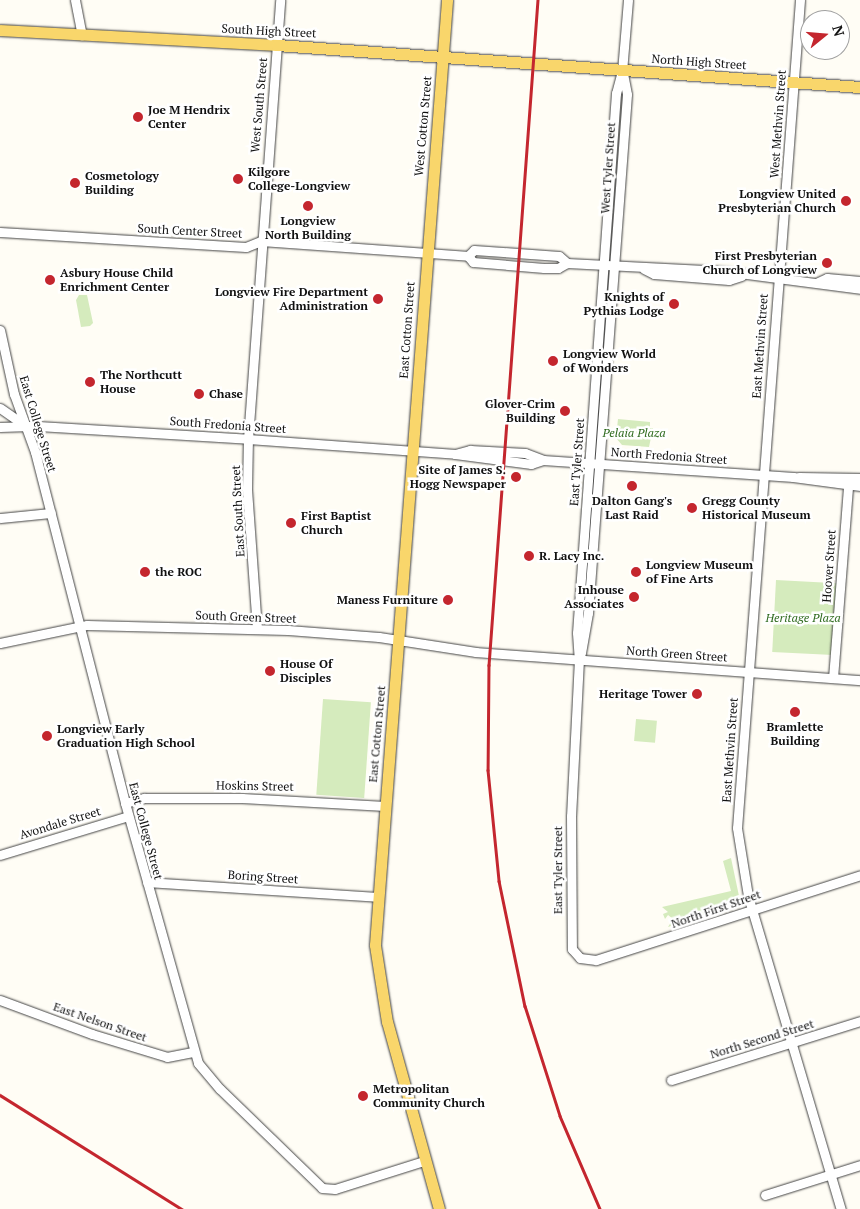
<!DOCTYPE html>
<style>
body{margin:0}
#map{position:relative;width:860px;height:1209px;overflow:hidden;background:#fffdf5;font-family:"PT Serif",serif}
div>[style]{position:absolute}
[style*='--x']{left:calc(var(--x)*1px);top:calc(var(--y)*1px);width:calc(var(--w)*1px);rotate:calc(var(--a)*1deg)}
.green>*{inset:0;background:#d5ebbd;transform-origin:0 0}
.roads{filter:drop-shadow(0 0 1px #444) drop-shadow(0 0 1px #444)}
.minor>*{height:9px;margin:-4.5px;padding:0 4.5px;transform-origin:4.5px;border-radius:4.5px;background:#fff}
.major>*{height:11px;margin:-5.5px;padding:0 5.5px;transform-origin:5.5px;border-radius:5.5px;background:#f9d66b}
.rail>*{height:2.5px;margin:-1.25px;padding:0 1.25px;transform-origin:1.25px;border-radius:1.25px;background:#c4262e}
.dots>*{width:14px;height:14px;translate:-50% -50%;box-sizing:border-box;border:2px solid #fff;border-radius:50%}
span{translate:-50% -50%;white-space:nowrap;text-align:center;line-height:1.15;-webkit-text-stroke:5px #fff;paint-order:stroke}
.street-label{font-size:12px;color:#111}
.poi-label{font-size:12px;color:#111;font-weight:700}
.left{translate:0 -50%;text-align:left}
.right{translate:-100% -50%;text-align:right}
.park-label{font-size:12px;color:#2f6b1f;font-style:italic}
.north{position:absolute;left:800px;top:10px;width:50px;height:50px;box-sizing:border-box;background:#fff;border:1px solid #a0a0a0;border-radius:50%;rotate:73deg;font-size:14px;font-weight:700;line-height:20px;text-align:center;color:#111}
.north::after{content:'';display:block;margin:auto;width:18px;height:22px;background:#c4262e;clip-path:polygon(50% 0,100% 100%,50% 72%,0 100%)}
</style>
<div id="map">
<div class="green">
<i style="clip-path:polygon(79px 295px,87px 295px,93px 323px,90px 326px,81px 327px,76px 300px)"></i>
<i style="clip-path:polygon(618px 419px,650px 422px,650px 428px,653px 428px,649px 447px,622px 445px,616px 438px)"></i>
<i style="left:776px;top:580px;width:61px;height:72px;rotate:3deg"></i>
<i style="left:323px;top:699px;width:48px;height:96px;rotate:4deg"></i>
<i style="left:636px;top:719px;width:21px;height:22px;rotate:5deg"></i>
<i style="clip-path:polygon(731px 858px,739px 896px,737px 904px,668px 927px,673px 919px,668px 915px,665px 919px,663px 914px,668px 912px,662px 907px,731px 891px,723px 861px)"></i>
</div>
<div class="roads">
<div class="minor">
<i style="--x:75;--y:0;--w:36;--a:79"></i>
<i style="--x:628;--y:0;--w:71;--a:94.8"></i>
<i style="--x:622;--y:71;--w:23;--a:105"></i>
<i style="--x:616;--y:93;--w:541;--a:94.13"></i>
<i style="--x:577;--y:633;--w:26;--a:86"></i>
<i style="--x:579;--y:659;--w:157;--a:92.9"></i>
<i style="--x:571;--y:816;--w:133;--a:89.6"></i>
<i style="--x:572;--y:949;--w:12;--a:48"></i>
<i style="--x:580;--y:958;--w:16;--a:7"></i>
<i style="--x:596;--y:960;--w:277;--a:-17.8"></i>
<i style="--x:800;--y:0;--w:830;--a:94.35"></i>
<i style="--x:737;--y:828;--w:69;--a:80.8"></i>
<i style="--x:748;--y:896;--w:327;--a:73.5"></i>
<i style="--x:0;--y:232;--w:246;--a:3.5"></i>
<i style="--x:246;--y:247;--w:16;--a:-22"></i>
<i style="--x:261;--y:241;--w:208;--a:4.1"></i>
<i style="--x:468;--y:256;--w:8;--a:50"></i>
<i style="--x:473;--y:262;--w:71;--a:4.8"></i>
<i style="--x:544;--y:268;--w:14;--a:0"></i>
<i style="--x:558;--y:268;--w:10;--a:-29"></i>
<i style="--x:468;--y:256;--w:8;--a:-45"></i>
<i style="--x:474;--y:250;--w:85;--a:4"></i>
<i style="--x:559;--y:256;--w:11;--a:41"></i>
<i style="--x:567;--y:263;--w:157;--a:2.9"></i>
<i style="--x:724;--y:271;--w:137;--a:7.5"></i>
<i style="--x:644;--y:269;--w:11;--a:27"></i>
<i style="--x:654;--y:274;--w:75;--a:4.6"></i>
<i style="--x:729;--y:280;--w:13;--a:-18"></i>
<i style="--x:818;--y:282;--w:10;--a:-24"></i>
<i style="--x:827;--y:278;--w:33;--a:5"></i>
<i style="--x:0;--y:330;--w:66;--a:77.7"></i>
<i style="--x:14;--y:394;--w:62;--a:70.1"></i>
<i style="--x:35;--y:452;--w:362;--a:75.6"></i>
<i style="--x:125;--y:803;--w:270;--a:74.3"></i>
<i style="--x:198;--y:1063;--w:34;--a:50"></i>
<i style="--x:220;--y:1089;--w:142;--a:44.1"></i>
<i style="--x:322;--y:1188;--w:13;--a:4"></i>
<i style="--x:335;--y:1189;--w:93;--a:-17.5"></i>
<i style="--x:0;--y:408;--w:28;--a:35"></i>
<i style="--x:0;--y:427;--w:38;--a:-2"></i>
<i style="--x:38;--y:426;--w:210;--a:3.5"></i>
<i style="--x:248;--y:439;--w:208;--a:4.1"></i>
<i style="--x:455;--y:454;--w:77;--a:7.5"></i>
<i style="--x:531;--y:464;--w:13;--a:-18"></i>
<i style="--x:543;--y:460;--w:251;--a:3.9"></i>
<i style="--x:793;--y:477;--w:68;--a:7.7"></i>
<i style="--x:455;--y:454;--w:16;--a:-15"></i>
<i style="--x:470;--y:450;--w:55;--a:3.1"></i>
<i style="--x:525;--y:453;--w:19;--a:21"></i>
<i style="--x:799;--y:477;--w:61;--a:0.9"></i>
<i style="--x:0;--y:518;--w:51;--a:-5.6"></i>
<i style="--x:257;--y:629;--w:140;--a:-94.1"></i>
<i style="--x:247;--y:489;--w:50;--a:-88.9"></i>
<i style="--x:248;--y:439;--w:440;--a:-85.8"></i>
<i style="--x:0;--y:643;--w:89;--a:-11.7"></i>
<i style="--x:87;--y:625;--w:201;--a:1.4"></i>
<i style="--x:288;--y:630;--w:91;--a:4.4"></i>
<i style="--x:379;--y:637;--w:98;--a:8.8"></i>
<i style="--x:476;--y:652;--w:385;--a:4.2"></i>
<i style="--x:581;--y:653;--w:41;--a:-80.1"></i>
<i style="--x:588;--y:613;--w:520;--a:-85.7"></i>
<i style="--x:627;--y:94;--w:20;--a:-101"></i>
<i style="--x:833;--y:678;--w:193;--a:-85.5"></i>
<i style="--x:125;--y:803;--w:20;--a:-15"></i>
<i style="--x:144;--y:798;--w:98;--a:0"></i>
<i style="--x:242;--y:798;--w:143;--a:3.2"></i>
<i style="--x:0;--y:855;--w:134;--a:-16.9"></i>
<i style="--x:147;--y:882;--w:230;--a:3.7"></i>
<i style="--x:0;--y:1000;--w:98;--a:20.3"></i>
<i style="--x:92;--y:1034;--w:78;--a:17"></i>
<i style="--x:167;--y:1057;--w:26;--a:-11"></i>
<i style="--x:671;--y:1080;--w:198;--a:-17.3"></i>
<i style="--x:765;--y:1195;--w:100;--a:-17.5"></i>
</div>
<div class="major">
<i style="--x:0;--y:30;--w:277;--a:3.1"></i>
<i style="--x:277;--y:45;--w:585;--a:4.12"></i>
<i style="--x:439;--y:1209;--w:194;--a:-105.5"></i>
<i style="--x:387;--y:1022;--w:78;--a:-98.9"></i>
<i style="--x:375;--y:945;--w:948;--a:-85.64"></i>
</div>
</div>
<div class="rail">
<i style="--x:538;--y:0;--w:667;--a:94.21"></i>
<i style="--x:489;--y:665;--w:105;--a:90.5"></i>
<i style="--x:488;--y:770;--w:112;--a:84.3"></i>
<i style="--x:499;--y:881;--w:128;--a:78.3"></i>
<i style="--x:525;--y:1006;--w:115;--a:72.3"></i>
<i style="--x:560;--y:1116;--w:101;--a:66.7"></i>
<i style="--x:0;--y:1095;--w:215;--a:32.1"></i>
</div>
<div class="dots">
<i style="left:138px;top:117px;background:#c4262e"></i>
<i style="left:238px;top:179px;background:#c4262e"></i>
<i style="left:75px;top:183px;background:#c4262e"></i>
<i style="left:846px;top:201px;background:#c4262e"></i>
<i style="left:308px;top:206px;background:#c4262e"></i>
<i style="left:827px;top:263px;background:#c4262e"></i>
<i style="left:50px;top:280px;background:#c4262e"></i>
<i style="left:378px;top:299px;background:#c4262e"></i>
<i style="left:674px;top:304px;background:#c4262e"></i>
<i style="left:553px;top:361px;background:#c4262e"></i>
<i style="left:90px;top:382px;background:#c4262e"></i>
<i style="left:199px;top:394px;background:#c4262e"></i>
<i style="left:565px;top:411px;background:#c4262e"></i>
<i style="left:516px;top:477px;background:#c4262e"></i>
<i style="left:632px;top:486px;background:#c4262e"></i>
<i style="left:692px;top:508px;background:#c4262e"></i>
<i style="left:291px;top:523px;background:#c4262e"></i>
<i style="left:529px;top:556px;background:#c4262e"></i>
<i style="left:145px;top:572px;background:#c4262e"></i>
<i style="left:636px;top:572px;background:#c4262e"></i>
<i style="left:634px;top:597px;background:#c4262e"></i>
<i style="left:448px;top:600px;background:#c4262e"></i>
<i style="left:270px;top:671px;background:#c4262e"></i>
<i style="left:697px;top:694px;background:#c4262e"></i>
<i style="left:795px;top:712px;background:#c4262e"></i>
<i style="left:47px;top:736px;background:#c4262e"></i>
<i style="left:363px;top:1096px;background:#c4262e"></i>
</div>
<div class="street-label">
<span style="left:269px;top:31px;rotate:3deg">South High Street</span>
<span style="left:699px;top:62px;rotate:4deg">North High Street</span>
<span style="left:259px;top:105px;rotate:-85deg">West South Street</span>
<span style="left:778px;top:124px;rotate:-86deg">West Methvin Street</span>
<span style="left:423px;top:126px;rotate:-85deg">West Cotton Street</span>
<span style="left:608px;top:168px;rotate:-86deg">West Tyler Street</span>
<span style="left:190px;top:231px;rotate:3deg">South Center Street</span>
<span style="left:407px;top:330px;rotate:-86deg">East Cotton Street</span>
<span style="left:760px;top:346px;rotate:-86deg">East Methvin Street</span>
<span style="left:38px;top:424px;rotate:73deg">East College Street</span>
<span style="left:228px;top:425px;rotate:4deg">South Fredonia Street</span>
<span style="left:669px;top:456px;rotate:4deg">North Fredonia Street</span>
<span style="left:577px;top:462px;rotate:-86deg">East Tyler Street</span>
<span style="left:238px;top:511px;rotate:-93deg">East South Street</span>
<span style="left:829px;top:566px;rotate:-86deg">Hoover Street</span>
<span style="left:246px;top:617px;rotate:2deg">South Green Street</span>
<span style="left:677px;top:654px;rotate:4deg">North Green Street</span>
<span style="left:377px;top:734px;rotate:-85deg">East Cotton Street</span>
<span style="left:730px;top:750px;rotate:-86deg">East Methvin Street</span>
<span style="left:255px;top:786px;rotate:1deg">Hoskins Street</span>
<span style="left:60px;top:823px;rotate:-17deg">Avondale Street</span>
<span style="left:146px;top:831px;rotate:75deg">East College Street</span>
<span style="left:558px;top:870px;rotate:-90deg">East Tyler Street</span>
<span style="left:263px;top:877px;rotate:4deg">Boring Street</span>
<span style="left:716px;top:909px;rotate:-19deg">North First Street</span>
<span style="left:100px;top:1022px;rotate:19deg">East Nelson Street</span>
<span style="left:762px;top:1039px;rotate:-17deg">North Second Street</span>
</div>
<div class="poi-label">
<span class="left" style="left:148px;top:117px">Joe M Hendrix<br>Center</span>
<span class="left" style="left:248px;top:179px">Kilgore<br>College-Longview</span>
<span class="left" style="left:85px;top:183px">Cosmetology<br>Building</span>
<span class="right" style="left:836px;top:201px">Longview United<br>Presbyterian Church</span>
<span style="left:308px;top:228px">Longview<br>North Building</span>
<span class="right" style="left:817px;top:263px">First Presbyterian<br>Church of Longview</span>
<span class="left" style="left:60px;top:280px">Asbury House Child<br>Enrichment Center</span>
<span class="right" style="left:368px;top:299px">Longview Fire Department<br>Administration</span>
<span class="right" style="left:664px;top:304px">Knights of<br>Pythias Lodge</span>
<span class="left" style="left:563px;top:361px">Longview World<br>of Wonders</span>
<span class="left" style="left:100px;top:382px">The Northcutt<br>House</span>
<span class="left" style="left:209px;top:394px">Chase</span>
<span class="right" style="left:555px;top:411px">Glover-Crim<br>Building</span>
<span class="right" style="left:506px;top:477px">Site of James S.<br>Hogg Newspaper</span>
<span style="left:632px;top:508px">Dalton Gang's<br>Last Raid</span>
<span class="left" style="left:702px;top:508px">Gregg County<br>Historical Museum</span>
<span class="left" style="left:301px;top:523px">First Baptist<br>Church</span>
<span class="left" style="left:539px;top:556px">R. Lacy Inc.</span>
<span class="left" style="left:646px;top:572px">Longview Museum<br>of Fine Arts</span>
<span class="left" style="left:155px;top:572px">the ROC</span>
<span class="right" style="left:624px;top:597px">Inhouse<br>Associates</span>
<span class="right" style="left:438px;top:600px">Maness Furniture</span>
<span class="left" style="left:280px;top:671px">House Of<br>Disciples</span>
<span class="right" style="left:687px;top:694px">Heritage Tower</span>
<span style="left:795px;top:734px">Bramlette<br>Building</span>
<span class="left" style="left:57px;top:736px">Longview Early<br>Graduation High School</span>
<span class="left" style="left:373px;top:1096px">Metropolitan<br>Community Church</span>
</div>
<div class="park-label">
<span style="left:634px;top:433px">Pelaia Plaza</span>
<span style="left:803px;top:618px">Heritage Plaza</span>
</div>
<div class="north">N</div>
</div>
